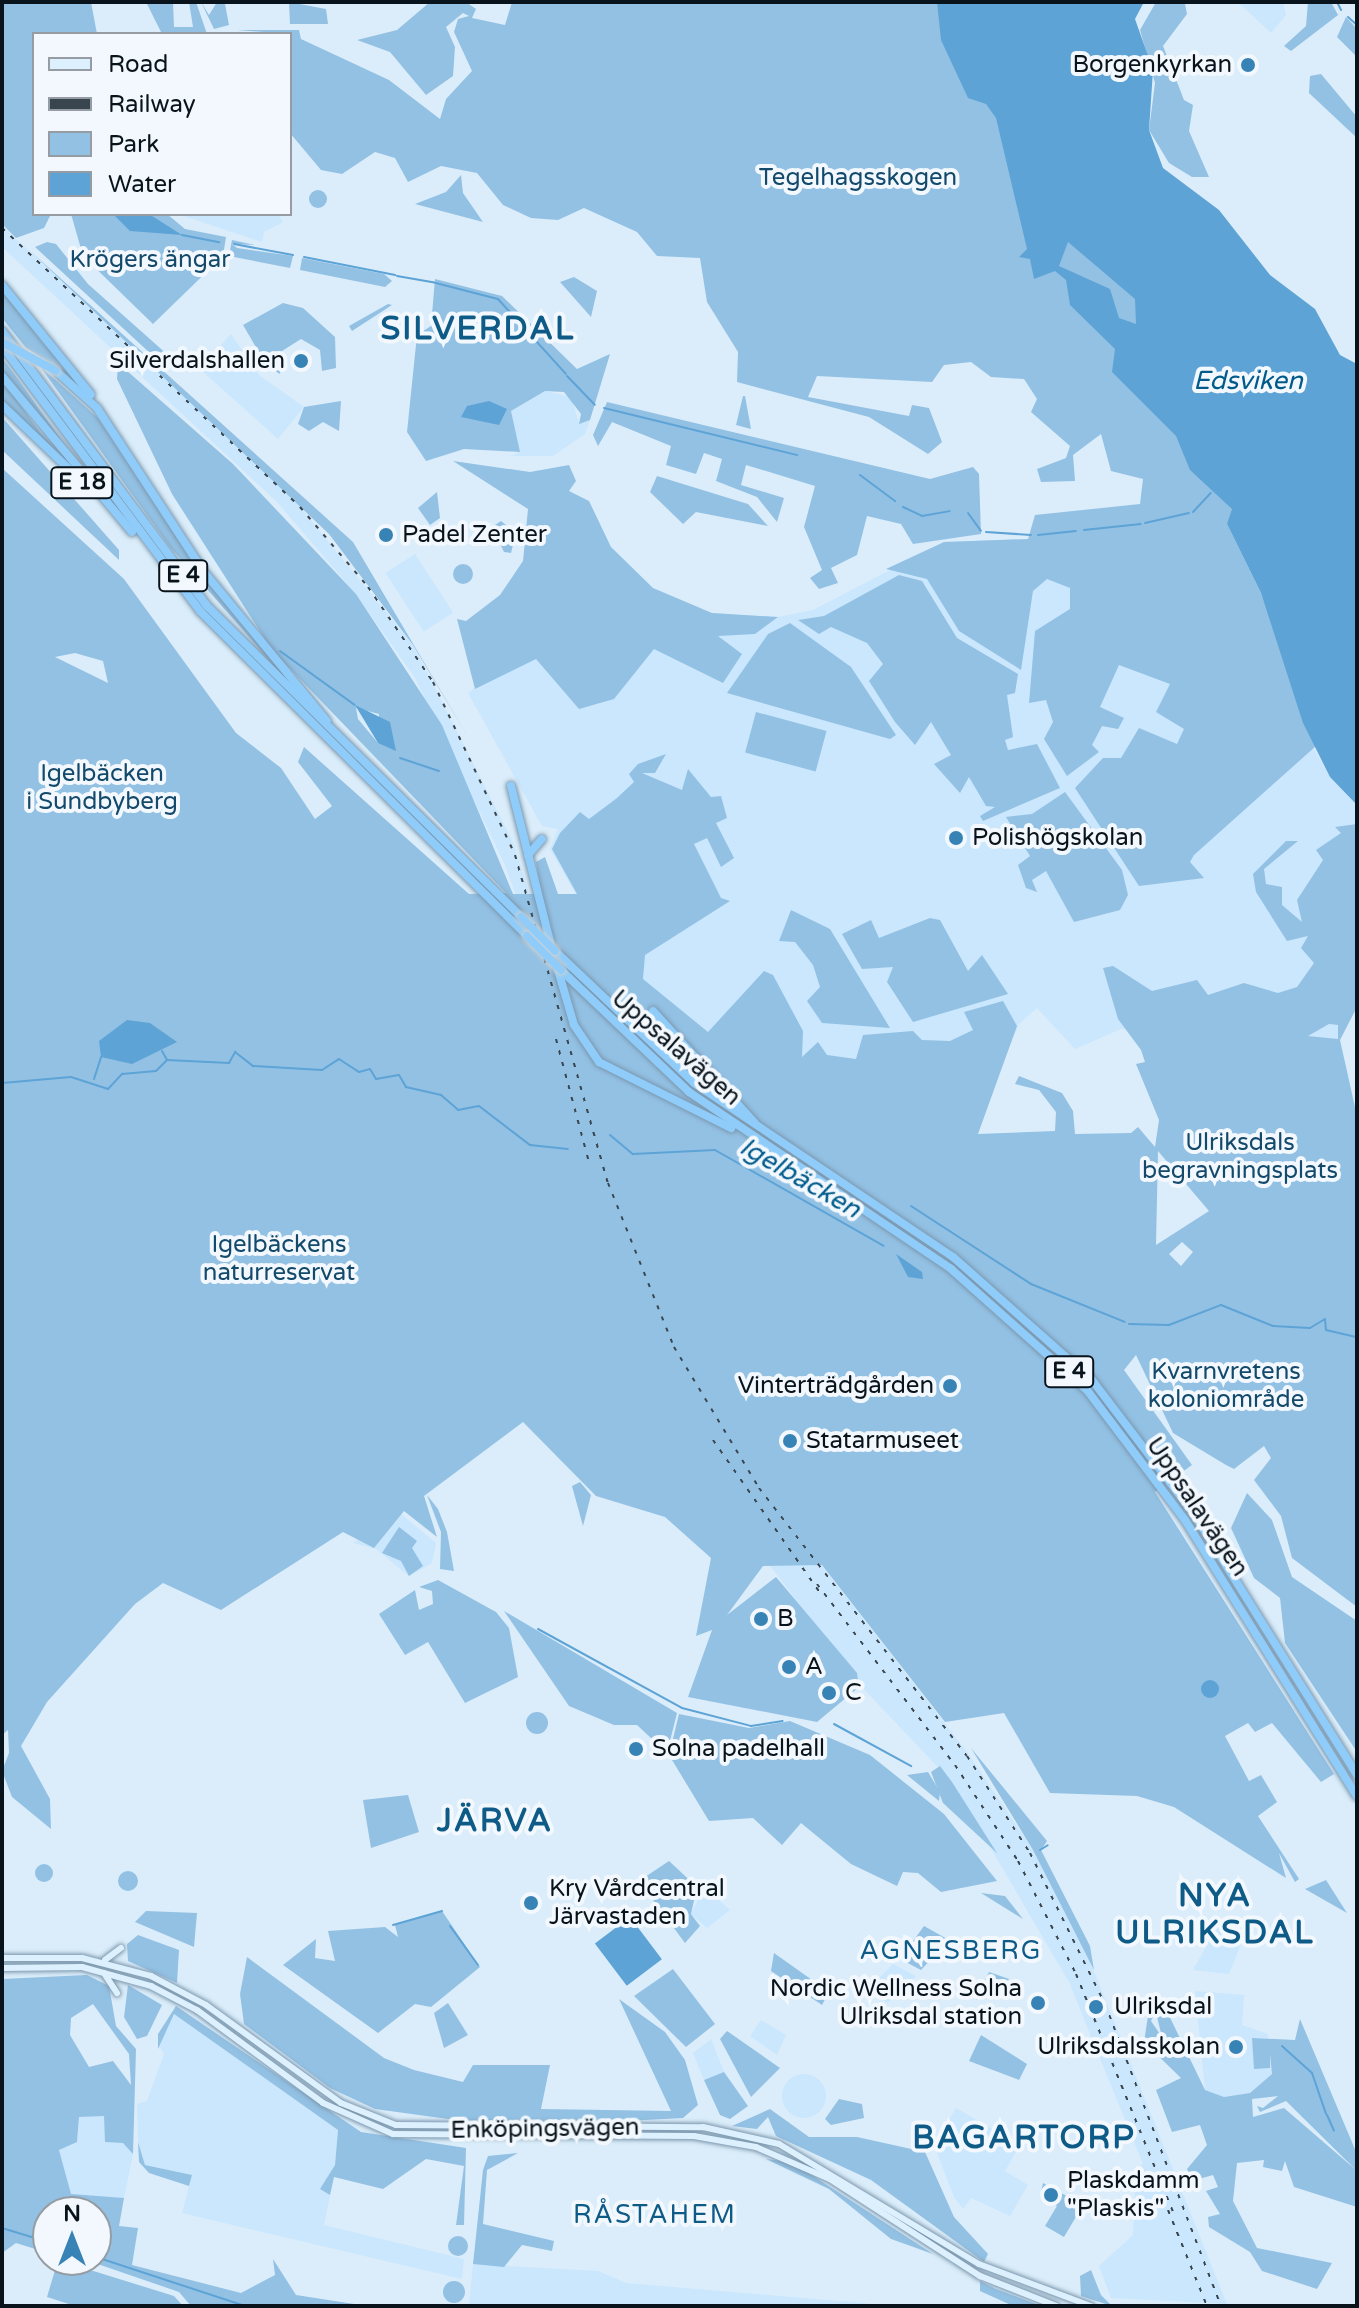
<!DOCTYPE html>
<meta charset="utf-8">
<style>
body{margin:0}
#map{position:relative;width:1359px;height:2308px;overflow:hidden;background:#dbedfa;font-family:"Varela Round",sans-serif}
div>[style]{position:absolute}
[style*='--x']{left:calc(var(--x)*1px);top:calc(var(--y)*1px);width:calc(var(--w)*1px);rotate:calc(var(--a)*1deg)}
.built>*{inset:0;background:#cae7fd;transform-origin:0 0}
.round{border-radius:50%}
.green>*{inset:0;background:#93c1e4;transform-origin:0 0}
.water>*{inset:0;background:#5da3d6;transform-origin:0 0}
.stream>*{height:2px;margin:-1px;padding:0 1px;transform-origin:1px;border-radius:1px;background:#5da3d6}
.roads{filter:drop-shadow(0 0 2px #7c97ad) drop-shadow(0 0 2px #7c97ad)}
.secondary>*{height:6px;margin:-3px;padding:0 3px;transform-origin:3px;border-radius:3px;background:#ddf0fe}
.highway>*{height:8px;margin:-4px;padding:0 4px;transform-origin:4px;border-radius:4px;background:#8fccfa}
.rail>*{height:2px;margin-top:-1px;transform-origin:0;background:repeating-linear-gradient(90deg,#39454e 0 4px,transparent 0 12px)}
.bridges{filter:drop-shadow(0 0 2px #ced0d1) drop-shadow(0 0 2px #ced0d1)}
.highway-bridge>*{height:8px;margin:-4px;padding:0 4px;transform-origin:4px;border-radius:4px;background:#8fccfa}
.dots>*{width:22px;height:22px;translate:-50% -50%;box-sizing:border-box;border:4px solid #f2f8fd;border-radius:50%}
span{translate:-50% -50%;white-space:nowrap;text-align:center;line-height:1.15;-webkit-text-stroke:8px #f2f8fd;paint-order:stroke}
.shield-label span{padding:2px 6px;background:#f2f8fd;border:2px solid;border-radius:6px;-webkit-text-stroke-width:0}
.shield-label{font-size:22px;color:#09131b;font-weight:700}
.poi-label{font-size:24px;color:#09131b}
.right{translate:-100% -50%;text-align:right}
.left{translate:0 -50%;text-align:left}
.park-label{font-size:24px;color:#13496b}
.street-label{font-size:24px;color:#09131b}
.water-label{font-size:26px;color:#005b8b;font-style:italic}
.neighbourhood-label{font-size:26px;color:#0e5b87;letter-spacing:2px}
.district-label{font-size:32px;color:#0e5b87;font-weight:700;letter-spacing:2px}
.frame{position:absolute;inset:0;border:4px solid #09131b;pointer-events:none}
.legend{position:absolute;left:32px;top:32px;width:260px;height:184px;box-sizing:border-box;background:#f2f8fd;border:2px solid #959ca3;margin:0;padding:10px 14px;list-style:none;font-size:24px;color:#09131b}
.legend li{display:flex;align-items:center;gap:16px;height:40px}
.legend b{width:40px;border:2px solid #959ca3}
.north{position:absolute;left:32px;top:2196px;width:80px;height:80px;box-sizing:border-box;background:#f2f8fd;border:2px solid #959ca3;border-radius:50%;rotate:0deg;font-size:22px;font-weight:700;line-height:32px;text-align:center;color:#09131b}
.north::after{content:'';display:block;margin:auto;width:28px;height:36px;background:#3783b6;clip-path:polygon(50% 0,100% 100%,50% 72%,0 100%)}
</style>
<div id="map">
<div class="built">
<i style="clip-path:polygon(1238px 2px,1283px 2px,1286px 15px,1271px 33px)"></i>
<i style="clip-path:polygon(278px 214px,283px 222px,264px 232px,262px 242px,184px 216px)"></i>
<i style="clip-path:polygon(2px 226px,281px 484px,413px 645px,513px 842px,555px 976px,782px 1514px,967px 1752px,1033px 1850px,1085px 1949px,1227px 2304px,1111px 2298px,1099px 2266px,1133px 2235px,1136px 2168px,1143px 2164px,1069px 1982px,952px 1782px,859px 1684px,763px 1556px,504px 863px,415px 678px,356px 594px,276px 501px,2px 247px)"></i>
<i style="clip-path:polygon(231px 334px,259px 375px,304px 407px,278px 439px,200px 369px)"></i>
<i style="clip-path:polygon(545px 391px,571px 397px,579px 423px,590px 420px,585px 434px,553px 456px,512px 456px,519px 452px,511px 411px)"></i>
<i style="clip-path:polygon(1192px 534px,1330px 777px,1357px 805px,1357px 1008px,1206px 1030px,1121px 1029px,1075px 1049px,1037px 1008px,1019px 1024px,993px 1087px,888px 1160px,623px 976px,550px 849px,558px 829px,542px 826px,468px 693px,604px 584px,712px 613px,778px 617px,813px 610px,944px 542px)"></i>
<i style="left:415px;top:554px;width:70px;height:35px;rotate:57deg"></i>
<i style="clip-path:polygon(1329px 1024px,1338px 1025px,1338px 1039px,1307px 1036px)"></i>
<i style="clip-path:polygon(400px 1513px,436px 1543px,432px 1563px,409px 1576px,376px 1549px,353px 1543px)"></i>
<i style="clip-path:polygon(704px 1887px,730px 1910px,707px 1928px,691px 1914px)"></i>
<i style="clip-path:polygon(1219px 1924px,1243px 1939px,1229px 1974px,1193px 1970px)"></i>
<i style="clip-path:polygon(893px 1964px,916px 1976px,888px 2003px,867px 1990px)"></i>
<i style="clip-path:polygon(1195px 1991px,1244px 1995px,1242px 2025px,1268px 2034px,1272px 2074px,1250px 2093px,1224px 2097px,1205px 2090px)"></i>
<i style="clip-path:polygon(174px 2014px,338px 2130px,335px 2165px,321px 2189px,330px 2195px,324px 2225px,464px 2259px,462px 2279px,182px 2213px,192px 2175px,145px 2165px,138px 2142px,137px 2104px,147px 2101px,164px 2054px,157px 2043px)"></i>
<i style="clip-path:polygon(761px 2020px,786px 2035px,777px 2055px,750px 2036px)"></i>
<i style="clip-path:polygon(711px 2039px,724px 2072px,704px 2080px,693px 2053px)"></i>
<i class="round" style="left:782px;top:2074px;width:44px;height:44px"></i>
<i style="clip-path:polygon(956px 2108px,1020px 2145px,1005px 2171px,1028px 2185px,1010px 2216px,971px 2198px,963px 2209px,954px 2197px,934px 2145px)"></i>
<i style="clip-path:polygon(104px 2115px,133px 2154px,124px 2198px,71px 2195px,59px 2150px,77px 2142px,79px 2117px)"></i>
<i style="clip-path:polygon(473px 2264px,598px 2271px,626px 2283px,897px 2306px,469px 2306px)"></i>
</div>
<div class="green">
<i style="clip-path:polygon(2px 2px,91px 2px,97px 34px,34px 34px,34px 214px,51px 214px,44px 228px,16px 238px,2px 224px)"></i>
<i style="clip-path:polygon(146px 2px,173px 2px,174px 27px,193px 27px,189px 2px,196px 2px,207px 34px,162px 34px)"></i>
<i style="clip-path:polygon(201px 2px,209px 15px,217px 2px,225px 4px,229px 25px,214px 29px)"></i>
<i style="clip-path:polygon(289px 2px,326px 9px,328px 24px,290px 24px)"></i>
<i style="clip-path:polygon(430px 2px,466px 2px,476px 9px,472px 18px,505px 25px,512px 2px,998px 2px,1271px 509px,1227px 524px,1261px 593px,1316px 746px,1194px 855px,1190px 862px,1204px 878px,1139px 886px,1075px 788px,1103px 758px,1121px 758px,1139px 728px,1177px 744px,1184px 729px,1156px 712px,1170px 684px,1119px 665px,1100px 707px,1124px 718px,1118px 729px,1102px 726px,1092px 745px,1099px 752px,1067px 776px,1044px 739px,1053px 722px,1046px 700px,1029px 703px,1035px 631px,1070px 609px,1070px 588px,1047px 579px,1033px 591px,1021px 670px,959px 631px,927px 579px,886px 569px,944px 542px,1028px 539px,1035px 515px,1140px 504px,1143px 479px,1111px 471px,1101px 434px,1073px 455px,1075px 481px,1041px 482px,1037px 469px,1066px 458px,1070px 446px,1031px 412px,1037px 399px,1024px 379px,991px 377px,971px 362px,944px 365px,932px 382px,817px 376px,808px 397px,909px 416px,912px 405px,929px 408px,942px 442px,928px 454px,869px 417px,737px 382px,738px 352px,707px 302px,700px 258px,657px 256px,637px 232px,584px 208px,558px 220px,531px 218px,503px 205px,477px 173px,441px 166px,408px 182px,395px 158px,375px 152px,342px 174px,321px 170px,290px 133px,290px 34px,237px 30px,299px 30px,301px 39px,389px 80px,440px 119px,446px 99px,472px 71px,454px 32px,458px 19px,469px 16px,463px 13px,446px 27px,455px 47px,453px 76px,426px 95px,390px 52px,357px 40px,397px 30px)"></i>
<i style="clip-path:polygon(1156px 2px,1185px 4px,1187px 14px,1163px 46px,1184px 100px,1193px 105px,1189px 131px,1209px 177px,1192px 177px,1169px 163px,1149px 130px,1155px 83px,1140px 30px)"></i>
<i style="clip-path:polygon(1308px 2px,1331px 2px,1338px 15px,1291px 51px,1284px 46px,1306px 26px)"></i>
<i style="clip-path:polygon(1346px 17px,1357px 29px,1357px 57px,1337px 37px)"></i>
<i style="clip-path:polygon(1321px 74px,1357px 117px,1357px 138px,1309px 93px,1310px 76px)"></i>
<i style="clip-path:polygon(461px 175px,463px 193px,483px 222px,415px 204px,446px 192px)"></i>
<i class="round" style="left:309px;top:190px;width:18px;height:18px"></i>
<i style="clip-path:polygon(71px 214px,167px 214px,185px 229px,226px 237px,223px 256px,153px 324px,83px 256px)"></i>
<i style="clip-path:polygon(232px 240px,255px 245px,232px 244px,237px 248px,293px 256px,290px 268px,229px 256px)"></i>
<i style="clip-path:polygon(47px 242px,56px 244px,88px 284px,187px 372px,170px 359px,164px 366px,35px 247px)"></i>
<i style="clip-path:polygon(28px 249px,353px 542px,471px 742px,413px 645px,329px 534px)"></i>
<i style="clip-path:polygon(302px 258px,384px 274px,392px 281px,385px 287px,300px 270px)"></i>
<i style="clip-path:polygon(574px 277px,597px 291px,591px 317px,560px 282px)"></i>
<i style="clip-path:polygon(435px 279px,502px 296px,577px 369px,610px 354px,590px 420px,579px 424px,581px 414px,564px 392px,545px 391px,511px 411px,520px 452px,464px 449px,426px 461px,407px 432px,417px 335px,431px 326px)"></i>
<i style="clip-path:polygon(2px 291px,40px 339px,73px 378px,26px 348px,2px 318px)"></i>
<i style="clip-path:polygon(283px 303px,303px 308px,335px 337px,336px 368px,322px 371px,320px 350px,301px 339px,282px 351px,280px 374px,267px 366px,243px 325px)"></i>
<i style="clip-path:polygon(392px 305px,352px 331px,349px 326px,388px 304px)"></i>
<i style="clip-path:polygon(2px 358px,15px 375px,87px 476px,2px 372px)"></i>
<i style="clip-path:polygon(evenodd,118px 363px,233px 464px,356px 594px,442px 725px,513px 894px,541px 894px,536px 862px,545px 857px,558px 894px,577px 894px,552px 849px,560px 833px,580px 812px,589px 819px,617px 798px,634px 782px,629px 774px,638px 764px,666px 754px,655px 773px,642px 773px,682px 790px,688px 769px,711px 797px,721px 796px,727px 818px,716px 823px,734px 858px,721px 867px,707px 838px,694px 844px,721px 898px,730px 901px,645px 955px,643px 979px,708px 1032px,764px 971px,773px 975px,803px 1031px,802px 1057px,818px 1042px,827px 1055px,856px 1059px,863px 1035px,913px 1031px,922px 1040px,950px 1041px,973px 1030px,964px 1012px,1003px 1001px,1017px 1026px,978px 1134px,1055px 1131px,1056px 1112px,1039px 1090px,1015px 1084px,1019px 1076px,1062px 1093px,1073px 1111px,1075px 1134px,1131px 1133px,1138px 1127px,1155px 1147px,1159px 1120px,1136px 1064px,1145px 1062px,1141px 1050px,1118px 1019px,1103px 968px,1113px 966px,1152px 991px,1197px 980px,1208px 995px,1244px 983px,1278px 993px,1297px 987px,1314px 963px,1301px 948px,1308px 936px,1287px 941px,1256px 892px,1253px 874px,1286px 841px,1298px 841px,1264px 869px,1266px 884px,1282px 887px,1282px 905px,1302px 922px,1297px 900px,1323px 860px,1316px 850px,1341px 833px,1335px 827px,1357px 824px,1357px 1007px,1340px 1040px,1357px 1116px,1357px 1607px,1292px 1558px,1281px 1516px,1254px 1480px,1271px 1458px,1264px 1446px,1234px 1469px,1226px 1465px,1173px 1433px,1136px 1355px,1124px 1370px,1192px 1465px,1155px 1492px,1334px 1774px,1321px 1782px,1272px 1723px,1255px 1732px,1248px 1723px,1225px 1736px,1249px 1781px,1261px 1775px,1277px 1802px,1258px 1816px,1299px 1879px,1295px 1882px,1279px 1853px,1286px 1878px,1174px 1807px,1137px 1796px,1050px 1793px,1004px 1713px,945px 1722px,822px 1565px,763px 1566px,727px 1615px,776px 1577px,857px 1673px,859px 1687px,817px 1722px,688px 1697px,712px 1630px,696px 1636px,711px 1558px,665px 1517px,596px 1496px,523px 1422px,424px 1496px,437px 1537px,404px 1511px,374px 1548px,343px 1532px,221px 1610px,163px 1583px,135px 1604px,47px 1702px,21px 1746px,50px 1799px,51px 1829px,12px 1797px,2px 1771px,9px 1753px,8px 1730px,2px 1735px,2px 468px,124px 579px,236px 733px,281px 768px,315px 819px,332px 806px,298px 762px,304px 747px,469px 894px,506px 893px,272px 650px,172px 494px,117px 379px,118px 363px,75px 653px,103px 661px,108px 683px,55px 657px,75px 653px,118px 363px,356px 708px,379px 714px,378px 743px,358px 719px,356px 708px,118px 363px,1329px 1024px,1338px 1025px,1338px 1039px,1308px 1036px,1329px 1024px,118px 363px,1158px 1151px,1209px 1211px,1156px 1245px,1158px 1151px,118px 363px,1182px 1242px,1193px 1252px,1181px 1266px,1169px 1254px,1182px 1242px)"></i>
<i style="clip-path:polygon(39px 365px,98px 418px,199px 571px,295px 689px,170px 547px)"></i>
<i style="clip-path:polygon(2px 380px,40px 432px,71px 467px,2px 401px)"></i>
<i style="clip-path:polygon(743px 396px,745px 396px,751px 429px,736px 425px)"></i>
<i style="clip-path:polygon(341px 401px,339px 431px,323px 422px,309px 431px,298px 424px,304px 407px)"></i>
<i style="clip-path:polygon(607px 402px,930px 479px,973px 467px,979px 474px,981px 534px,913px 544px,901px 524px,867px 516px,857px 555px,831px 568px,838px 583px,819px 589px,810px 578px,822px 570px,804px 527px,815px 486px,746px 465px,741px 485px,784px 498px,777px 522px,757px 497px,716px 481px,722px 459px,704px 453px,696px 474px,666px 465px,671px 446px,612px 422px,598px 446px,593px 435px)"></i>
<i style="clip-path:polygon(2px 417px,119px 550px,119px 560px,2px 450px)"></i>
<i style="clip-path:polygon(453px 461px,530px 472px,569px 465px,576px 481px,569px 491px,589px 501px,611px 547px,653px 588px,712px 613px,778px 617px,755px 634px,718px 636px,742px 654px,723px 683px,654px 649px,614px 699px,579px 709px,536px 659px,475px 689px,457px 619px,466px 621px,500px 595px,523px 561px,528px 509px)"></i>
<i style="clip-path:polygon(657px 476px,748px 504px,768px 526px,696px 512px,683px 524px,650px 492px)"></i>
<i style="clip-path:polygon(437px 492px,440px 518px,430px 525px,418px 508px)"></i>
<i style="clip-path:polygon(501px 521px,516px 533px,511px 553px,504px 552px,492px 527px)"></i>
<i class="round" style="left:453px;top:564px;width:20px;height:20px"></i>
<i style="clip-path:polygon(899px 575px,922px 581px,957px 638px,1018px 674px,1015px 693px,1007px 695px,1013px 737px,1005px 740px,1008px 750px,1037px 744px,1060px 788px,983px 821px,980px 816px,995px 807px,986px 806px,969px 777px,960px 793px,934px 764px,951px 755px,931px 722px,915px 745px,895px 722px,869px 681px,883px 664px,867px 643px,831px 627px,819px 634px,798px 620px,824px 616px)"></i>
<i style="clip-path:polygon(790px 623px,851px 667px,896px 735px,890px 739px,727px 693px,768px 634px)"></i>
<i style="left:756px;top:712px;width:73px;height:42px;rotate:15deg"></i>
<i style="clip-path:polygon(1065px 792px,1122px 870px,1128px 895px,1120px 910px,1074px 922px,1046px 871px,1032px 880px,1037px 892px,1026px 888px,1018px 865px,1030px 856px,1006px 817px,1032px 814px)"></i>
<i style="clip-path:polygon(791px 910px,830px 929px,890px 1028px,822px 1023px,807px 1001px,820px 987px,813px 965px,795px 942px,779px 941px)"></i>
<i style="clip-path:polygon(930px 918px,940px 920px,968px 971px,982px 955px,1008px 994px,913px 1022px,887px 982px,893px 967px,862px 969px,842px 934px,871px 920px,879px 938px)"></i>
<i style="clip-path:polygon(580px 1482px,591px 1495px,583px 1526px,572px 1486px)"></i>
<i style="clip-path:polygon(1247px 1493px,1272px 1520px,1292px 1577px,1357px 1621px,1357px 1752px,1285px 1643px,1280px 1598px,1254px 1578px,1231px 1528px)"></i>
<i style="clip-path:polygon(427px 1495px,438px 1509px,447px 1532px,454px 1571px,440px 1569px,441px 1532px)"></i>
<i style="clip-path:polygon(399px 1527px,417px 1541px,412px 1548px,423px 1566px,409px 1576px,401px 1561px,382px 1553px)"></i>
<i style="clip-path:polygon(438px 1580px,496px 1612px,509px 1628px,518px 1677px,465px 1703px,428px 1642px,405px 1655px,379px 1614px,415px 1590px,419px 1610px,433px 1604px,432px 1591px,419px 1587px)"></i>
<i style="clip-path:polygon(504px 1611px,677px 1713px,667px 1753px,637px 1725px,614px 1725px,569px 1706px)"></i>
<i class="round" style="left:526px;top:1712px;width:22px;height:22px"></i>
<i style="clip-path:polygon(679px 1714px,749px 1728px,790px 1721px,870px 1755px,944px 1814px,997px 1881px,941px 1892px,918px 1873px,903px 1872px,897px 1886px,851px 1864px,801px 1823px,782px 1845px,753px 1818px,709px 1821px,669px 1755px)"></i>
<i style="clip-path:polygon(971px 1748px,1047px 1841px,1041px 1850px,1090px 1946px,1094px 1970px,1033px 1850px)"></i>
<i style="clip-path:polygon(940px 1766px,952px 1782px,997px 1853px,943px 1803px,931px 1772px)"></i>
<i style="clip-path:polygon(928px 1772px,940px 1792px,939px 1801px,907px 1775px)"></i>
<i style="clip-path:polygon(408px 1795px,419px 1832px,371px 1848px,363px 1800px)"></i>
<i style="clip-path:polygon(669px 1861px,697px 1887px,691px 1914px,700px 1926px,685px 1943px,639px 1881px)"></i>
<i class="round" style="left:35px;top:1864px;width:18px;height:18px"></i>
<i class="round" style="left:118px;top:1871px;width:20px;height:20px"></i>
<i style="clip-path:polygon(1326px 1880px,1347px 1913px,1305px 1889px)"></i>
<i style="clip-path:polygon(981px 1893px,1005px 1896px,1023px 1919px)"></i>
<i style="clip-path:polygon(146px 1911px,197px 1913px,194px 1947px,135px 1922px)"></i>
<i style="clip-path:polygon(442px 1911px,480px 1967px,431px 2007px,415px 2004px,378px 2033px,283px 1965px,316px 1939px,315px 1958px,335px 1961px,328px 1931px,385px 1927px,398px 1937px,395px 1925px)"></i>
<i style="clip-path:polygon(924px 1926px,949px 1940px,921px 1970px,900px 1959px)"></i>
<i style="clip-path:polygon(138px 1935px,179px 1950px,177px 1983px,128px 1961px,127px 1944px)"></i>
<i style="clip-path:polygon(774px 1953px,829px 1992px,822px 2005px,771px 1971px)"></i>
<i style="clip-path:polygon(247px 1957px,384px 2058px,414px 2070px,463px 2082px,473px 2065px,550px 2065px,541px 2109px,671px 2111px,619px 1999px,665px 2032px,685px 2060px,698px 2105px,683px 2118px,606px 2122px,470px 2122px,375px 2109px,330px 2088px,244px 2024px,240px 1994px)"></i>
<i style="clip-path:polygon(673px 1969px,715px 2024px,686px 2047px,634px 1996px)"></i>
<i style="clip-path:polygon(989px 1972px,1009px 1979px,999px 1996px,976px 2000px)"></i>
<i style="clip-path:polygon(evenodd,87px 1975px,109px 1986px,116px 2026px,136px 2049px,133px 2154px,123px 2143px,105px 2142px,104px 2116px,79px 2117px,77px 2142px,59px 2150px,71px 2194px,124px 2198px,119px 2226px,138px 2228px,132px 2265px,241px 2293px,275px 2275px,273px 2259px,296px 2295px,367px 2306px,191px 2306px,179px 2292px,86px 2260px,96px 2260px,96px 2212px,48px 2212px,37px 2233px,48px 2237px,48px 2253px,16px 2243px,2px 2253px,2px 1979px,87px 1975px,93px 2004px,129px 2054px,131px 2085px,113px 2061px,89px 2067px,70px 2035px,71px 2018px,93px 2004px)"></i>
<i style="clip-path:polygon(128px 1985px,162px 2005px,147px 2036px,137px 2039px,124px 2017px)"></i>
<i style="clip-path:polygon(448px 2003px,468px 2035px,444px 2048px,434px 2013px)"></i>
<i style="clip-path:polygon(evenodd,1150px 2003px,1160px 2003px,1151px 2021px,1162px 2037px,1156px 2013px,1163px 2003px,1205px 2090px,1224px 2097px,1250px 2093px,1272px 2074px,1270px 2054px,1270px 2068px,1254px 2069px,1252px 2038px,1295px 2040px,1300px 2019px,1357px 2154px,1357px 2207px,1294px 2187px,1285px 2161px,1282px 2171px,1263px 2167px,1264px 2160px,1237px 2163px,1233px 2201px,1257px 2248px,1332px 2263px,1317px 2289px,1262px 2271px,1250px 2252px,1209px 2227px,1208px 2217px,1220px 2214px,1206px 2191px,1218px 2187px,1213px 2175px,1192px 2181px,1187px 2169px,1207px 2145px,1200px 2125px,1172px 2132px,1156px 2090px,1181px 2078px,1144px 2042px,1150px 2003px,1278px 2096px,1263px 2108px,1257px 2106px,1260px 2112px,1286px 2101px,1356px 2170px,1284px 2108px,1253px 2117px,1252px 2099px,1278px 2096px)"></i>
<i style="clip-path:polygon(176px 2006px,361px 2132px,466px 2148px,464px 2225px,456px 2225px,464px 2166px,426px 2159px,383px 2189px,334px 2177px,330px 2195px,320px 2189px,335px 2165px,338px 2130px,174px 2014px,158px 2049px,158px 2034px)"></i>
<i style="clip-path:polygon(727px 2031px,780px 2068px,751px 2097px,720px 2039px)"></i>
<i style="clip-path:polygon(981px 2035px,1027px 2064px,1019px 2080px,969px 2061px)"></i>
<i style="clip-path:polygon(724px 2072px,748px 2106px,730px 2119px,720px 2115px,704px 2080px)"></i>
<i style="clip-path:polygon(839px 2099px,862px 2104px,864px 2118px,831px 2125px,825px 2119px)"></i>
<i style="clip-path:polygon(770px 2109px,809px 2137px,857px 2137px,925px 2152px,954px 2217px,988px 2254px,984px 2262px,871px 2180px,776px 2136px,768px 2117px,757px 2129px,732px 2126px)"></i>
<i style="clip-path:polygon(138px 2142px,145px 2165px,192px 2175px,189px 2186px,149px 2173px,139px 2162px)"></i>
<i style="clip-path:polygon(518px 2153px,487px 2170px,483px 2224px,554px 2241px,552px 2251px,522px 2245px,504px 2267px,473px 2264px,483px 2170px,488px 2156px)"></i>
<i style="clip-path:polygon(766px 2159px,783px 2161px,807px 2172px,933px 2254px,891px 2239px,829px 2189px)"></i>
<i style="clip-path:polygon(1043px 2183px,1083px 2205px,1064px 2237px,1045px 2226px,1057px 2206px,1040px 2197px)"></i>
<i class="round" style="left:448px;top:2236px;width:20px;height:20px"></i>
<i style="clip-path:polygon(58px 2260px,174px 2296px,183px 2306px,75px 2306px,47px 2297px)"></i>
<i style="clip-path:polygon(1091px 2270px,1101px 2295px,1112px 2306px,1081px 2296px,1080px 2276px)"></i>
<i style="clip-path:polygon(980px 2281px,996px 2289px,1041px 2306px,1013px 2306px,980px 2291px)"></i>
<i class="round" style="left:443px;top:2281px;width:22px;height:22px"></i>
</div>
<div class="water">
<i style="clip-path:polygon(evenodd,937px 2px,1144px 2px,1135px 19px,1153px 70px,1149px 130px,1163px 168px,1219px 210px,1270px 275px,1315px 309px,1340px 355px,1357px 364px,1357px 805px,1330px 777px,1303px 723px,1261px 593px,1227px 524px,1232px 509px,1190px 470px,1176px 436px,1112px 372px,1115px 349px,1070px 305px,1066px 280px,1055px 271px,1034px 279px,1030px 259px,1019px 257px,1027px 249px,996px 118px,986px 104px,968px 98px,941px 40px,937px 2px,1068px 242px,1135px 299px,1136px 324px,1119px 318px,1110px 289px,1059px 266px,1068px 242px)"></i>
<i style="clip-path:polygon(113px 214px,149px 214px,182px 235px,130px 231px)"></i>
<i style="clip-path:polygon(489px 401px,507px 409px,499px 425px,461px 417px,467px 406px)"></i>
<i style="clip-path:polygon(355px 705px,390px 722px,396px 751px,378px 743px)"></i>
<i style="clip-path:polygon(127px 1020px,150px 1023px,177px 1042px,132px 1064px,101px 1057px,99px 1041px)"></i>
<i style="clip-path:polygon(896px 1254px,922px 1272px,923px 1279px,908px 1277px)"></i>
<i class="round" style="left:1201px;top:1680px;width:18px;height:18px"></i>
<i style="left:630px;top:1917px;width:53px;height:44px;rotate:53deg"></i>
</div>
<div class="stream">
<i style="--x:1337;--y:2;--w:9;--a:63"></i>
<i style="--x:1348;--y:17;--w:12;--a:42"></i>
<i style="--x:182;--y:235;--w:38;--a:11"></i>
<i style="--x:234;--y:244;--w:60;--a:10.6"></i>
<i style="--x:304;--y:257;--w:93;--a:11.2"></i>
<i style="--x:397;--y:276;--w:35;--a:10"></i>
<i style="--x:432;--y:282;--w:68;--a:14.4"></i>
<i style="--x:498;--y:299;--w:101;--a:47.8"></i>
<i style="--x:567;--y:376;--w:40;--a:46"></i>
<i style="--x:604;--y:408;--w:199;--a:13.7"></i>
<i style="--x:860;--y:475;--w:44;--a:36.6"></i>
<i style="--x:903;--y:507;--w:21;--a:25"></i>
<i style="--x:922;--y:516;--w:28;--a:-10"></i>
<i style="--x:1193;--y:512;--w:26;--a:-47"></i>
<i style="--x:968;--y:513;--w:22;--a:54"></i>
<i style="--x:1145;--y:523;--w:45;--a:-12.8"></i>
<i style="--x:1084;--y:530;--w:57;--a:-6"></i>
<i style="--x:986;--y:532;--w:45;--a:3.8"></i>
<i style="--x:1038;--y:535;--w:38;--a:-6"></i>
<i style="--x:280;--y:651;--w:92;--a:35.8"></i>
<i style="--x:400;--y:758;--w:41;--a:18.4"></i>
<i style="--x:162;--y:1051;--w:10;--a:61"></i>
<i style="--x:94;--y:1079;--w:23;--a:-72"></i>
<i style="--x:2;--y:1083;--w:69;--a:-5"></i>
<i style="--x:71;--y:1077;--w:39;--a:18"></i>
<i style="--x:108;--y:1089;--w:21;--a:-47"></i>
<i style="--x:122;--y:1074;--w:34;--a:-5"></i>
<i style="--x:156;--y:1071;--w:16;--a:-45"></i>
<i style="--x:167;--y:1060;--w:62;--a:2.8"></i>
<i style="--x:229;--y:1063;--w:13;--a:-61"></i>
<i style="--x:235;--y:1052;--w:23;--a:38"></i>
<i style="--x:253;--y:1066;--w:69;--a:3.3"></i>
<i style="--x:322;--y:1070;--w:20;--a:-33"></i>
<i style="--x:339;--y:1059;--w:24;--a:33"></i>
<i style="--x:359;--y:1072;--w:11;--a:-15"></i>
<i style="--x:370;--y:1069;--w:12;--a:59"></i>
<i style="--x:376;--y:1079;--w:23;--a:-10"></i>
<i style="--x:399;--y:1075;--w:14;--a:60"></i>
<i style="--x:406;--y:1087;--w:36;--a:13"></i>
<i style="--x:441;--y:1095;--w:23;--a:41"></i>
<i style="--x:458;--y:1110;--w:21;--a:-11"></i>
<i style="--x:479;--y:1106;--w:64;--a:37.4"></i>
<i style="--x:530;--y:1145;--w:38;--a:6"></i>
<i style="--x:610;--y:1135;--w:30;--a:40"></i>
<i style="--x:633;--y:1154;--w:82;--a:-2.8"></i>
<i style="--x:715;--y:1150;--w:194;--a:29.6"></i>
<i style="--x:911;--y:1206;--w:143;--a:33"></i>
<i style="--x:1031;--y:1284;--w:101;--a:22"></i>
<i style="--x:1129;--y:1324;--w:40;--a:1.4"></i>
<i style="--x:1169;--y:1325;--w:56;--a:-21"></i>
<i style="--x:1221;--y:1305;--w:56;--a:22"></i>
<i style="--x:1273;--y:1326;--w:37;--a:3"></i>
<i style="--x:1310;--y:1328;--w:17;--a:-31"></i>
<i style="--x:1325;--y:1319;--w:11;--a:85"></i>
<i style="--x:1326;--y:1330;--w:32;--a:13"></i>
<i style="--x:538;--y:1629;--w:164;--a:28.7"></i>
<i style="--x:682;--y:1708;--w:71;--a:14.6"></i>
<i style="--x:751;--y:1726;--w:32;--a:-9"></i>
<i style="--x:834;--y:1724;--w:88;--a:28.6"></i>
<i style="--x:1040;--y:1850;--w:9;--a:-32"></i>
<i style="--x:393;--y:1925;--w:51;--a:-15.9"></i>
<i style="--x:450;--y:1926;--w:48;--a:54.3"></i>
<i style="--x:1282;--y:2046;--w:40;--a:42"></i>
<i style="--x:1312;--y:2073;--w:43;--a:71.1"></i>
<i style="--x:1327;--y:2115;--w:17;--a:66"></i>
<i style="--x:2;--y:2228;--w:48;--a:16.9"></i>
<i style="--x:96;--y:2257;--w:157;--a:18.2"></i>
</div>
<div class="roads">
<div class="secondary">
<i style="--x:2;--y:1958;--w:80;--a:0"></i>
<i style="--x:82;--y:1958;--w:71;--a:14.6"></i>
<i style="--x:151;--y:1976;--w:62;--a:27.8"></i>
<i style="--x:206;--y:2005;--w:167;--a:36"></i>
<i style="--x:341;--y:2103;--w:59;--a:21.8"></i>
<i style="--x:396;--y:2125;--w:307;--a:0.4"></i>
<i style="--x:703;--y:2127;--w:78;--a:12.6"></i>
<i style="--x:779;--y:2144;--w:233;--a:31"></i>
<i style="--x:979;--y:2264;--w:120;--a:20.6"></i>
<i style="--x:105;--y:1960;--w:20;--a:-37"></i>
<i style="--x:2;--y:1968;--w:80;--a:-0.7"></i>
<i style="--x:82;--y:1967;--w:72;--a:15.4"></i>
<i style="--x:151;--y:1986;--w:52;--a:27.6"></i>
<i style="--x:197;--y:2010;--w:157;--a:36.4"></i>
<i style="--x:323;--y:2103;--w:77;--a:23.9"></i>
<i style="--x:393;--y:2134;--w:301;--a:0.4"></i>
<i style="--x:694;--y:2136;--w:63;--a:10.1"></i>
<i style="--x:756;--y:2147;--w:81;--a:23.4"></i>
<i style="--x:830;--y:2179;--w:179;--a:32.9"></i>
<i style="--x:980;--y:2276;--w:82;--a:21.5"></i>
<i style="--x:104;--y:1973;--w:24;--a:57"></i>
</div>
<div class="highway">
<i style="--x:2;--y:285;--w:141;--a:51"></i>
<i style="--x:2;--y:331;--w:343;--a:53.3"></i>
<i style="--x:207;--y:606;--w:442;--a:44.7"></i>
<i style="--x:2;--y:346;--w:331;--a:53.2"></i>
<i style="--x:200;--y:611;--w:461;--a:44.8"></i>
<i style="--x:56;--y:371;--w:55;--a:42.1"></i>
<i style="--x:97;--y:408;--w:196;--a:56.9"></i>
<i style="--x:204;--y:572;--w:193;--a:50.5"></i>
<i style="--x:2;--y:376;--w:203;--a:50.2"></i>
<i style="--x:2;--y:405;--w:95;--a:43.7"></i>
<i style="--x:511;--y:786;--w:168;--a:75.9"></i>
<i style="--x:528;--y:855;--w:21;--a:-49"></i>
<i style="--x:555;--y:951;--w:192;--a:43.5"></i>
<i style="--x:694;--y:1083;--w:312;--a:33.9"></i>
<i style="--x:953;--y:1257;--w:186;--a:41.5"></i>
<i style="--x:1092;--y:1380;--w:168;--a:52.7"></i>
<i style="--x:1194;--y:1514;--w:308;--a:58"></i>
<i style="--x:558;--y:970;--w:57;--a:73.8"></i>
<i style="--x:574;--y:1025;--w:45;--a:56"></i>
<i style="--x:599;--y:1062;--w:148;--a:26.6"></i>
<i style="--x:561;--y:970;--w:177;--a:43.6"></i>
<i style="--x:689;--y:1092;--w:316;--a:34"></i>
<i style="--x:951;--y:1269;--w:182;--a:41.7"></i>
<i style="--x:1087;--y:1390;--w:163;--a:53"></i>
<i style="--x:1185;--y:1520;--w:325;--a:58.1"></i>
<i style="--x:653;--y:1011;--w:151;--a:47.7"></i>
</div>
</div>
<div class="rail">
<i style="--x:2;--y:228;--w:408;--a:43.1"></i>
<i style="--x:300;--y:507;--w:105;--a:49.6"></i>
<i style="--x:368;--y:587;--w:115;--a:55.6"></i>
<i style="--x:433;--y:682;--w:191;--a:64.6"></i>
<i style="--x:515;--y:855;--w:341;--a:74.2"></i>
<i style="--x:608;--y:1183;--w:177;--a:68.1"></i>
<i style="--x:674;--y:1347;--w:165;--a:58.9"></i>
<i style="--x:759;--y:1488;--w:339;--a:52.2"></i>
<i style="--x:967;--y:1756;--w:116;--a:57"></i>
<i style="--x:1030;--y:1853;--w:169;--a:63.6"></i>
<i style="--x:1105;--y:2004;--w:324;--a:69"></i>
<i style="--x:556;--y:1039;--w:127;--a:75"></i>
<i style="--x:713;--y:1440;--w:187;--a:55"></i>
<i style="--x:817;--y:1584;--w:228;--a:52.7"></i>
<i style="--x:955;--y:1765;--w:115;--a:56.7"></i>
<i style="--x:1018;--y:1861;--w:127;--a:62.8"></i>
<i style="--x:1076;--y:1974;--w:262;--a:67.8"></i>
<i style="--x:1168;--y:2210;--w:104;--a:67.9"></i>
</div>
<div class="bridges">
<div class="highway-bridge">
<i style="--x:2;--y:342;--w:61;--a:28.2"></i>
<i style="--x:521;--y:917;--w:48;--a:45"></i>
<i style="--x:527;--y:936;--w:48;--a:45"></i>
</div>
</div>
<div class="dots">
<i style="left:1248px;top:65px;background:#3783b6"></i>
<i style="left:301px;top:361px;background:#3783b6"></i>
<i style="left:386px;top:535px;background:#3783b6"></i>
<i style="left:956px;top:838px;background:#3783b6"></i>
<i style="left:950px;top:1386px;background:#3783b6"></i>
<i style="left:790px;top:1441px;background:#3783b6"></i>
<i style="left:761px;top:1619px;background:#3783b6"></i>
<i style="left:789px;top:1667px;background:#3783b6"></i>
<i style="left:829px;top:1693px;background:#3783b6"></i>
<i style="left:636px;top:1749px;background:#3783b6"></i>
<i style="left:531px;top:1903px;background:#3783b6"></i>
<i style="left:1038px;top:2003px;background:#3783b6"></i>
<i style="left:1096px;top:2007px;background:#3783b6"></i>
<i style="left:1236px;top:2047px;background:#3783b6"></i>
<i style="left:1051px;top:2195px;background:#3783b6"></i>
</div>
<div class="shield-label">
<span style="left:82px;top:483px">E 18</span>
<span style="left:183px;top:576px">E 4</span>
<span style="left:1069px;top:1372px">E 4</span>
</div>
<div class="poi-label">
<span class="right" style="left:1232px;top:65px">Borgenkyrkan</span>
<span class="right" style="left:285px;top:361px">Silverdalshallen</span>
<span class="left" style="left:402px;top:535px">Padel Zenter</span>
<span class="left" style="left:972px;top:838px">Polishögskolan</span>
<span class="right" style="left:934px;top:1386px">Vinterträdgården</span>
<span class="left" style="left:806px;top:1441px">Statarmuseet</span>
<span class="left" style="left:777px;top:1619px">B</span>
<span class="left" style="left:805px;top:1667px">A</span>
<span class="left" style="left:845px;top:1693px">C</span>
<span class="left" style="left:652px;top:1749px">Solna padelhall</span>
<span class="left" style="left:549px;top:1903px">Kry Vårdcentral<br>Järvastaden</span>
<span class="right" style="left:1022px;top:2003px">Nordic Wellness Solna<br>Ulriksdal station</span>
<span class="left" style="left:1114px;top:2007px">Ulriksdal</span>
<span class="right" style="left:1220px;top:2047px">Ulriksdalsskolan</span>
<span class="left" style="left:1067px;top:2195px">Plaskdamm<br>"Plaskis"</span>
</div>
<div class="park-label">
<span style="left:858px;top:178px">Tegelhagsskogen</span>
<span style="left:150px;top:260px">Krögers ängar</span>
<span style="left:102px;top:788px">Igelbäcken<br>i Sundbyberg</span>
<span style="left:1240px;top:1157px">Ulriksdals<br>begravningsplats</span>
<span style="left:279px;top:1259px">Igelbäckens<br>naturreservat</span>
<span style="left:1226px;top:1386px">Kvarnvretens<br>koloniområde</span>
</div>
<div class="street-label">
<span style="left:676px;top:1048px;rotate:41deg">Uppsalavägen</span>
<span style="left:1197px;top:1507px;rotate:56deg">Uppsalavägen</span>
<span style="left:545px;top:2129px;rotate:-1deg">Enköpingsvägen</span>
</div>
<div class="water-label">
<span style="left:1248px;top:381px">Edsviken</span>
<span style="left:800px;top:1178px;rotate:30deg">Igelbäcken</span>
</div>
<div class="neighbourhood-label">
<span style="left:951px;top:1951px">AGNESBERG</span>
<span style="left:655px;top:2215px">RÅSTAHEM</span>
</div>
<div class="district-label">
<span style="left:478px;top:329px">SILVERDAL</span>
<span style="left:495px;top:1821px">JÄRVA</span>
<span style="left:1215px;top:1915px">NYA<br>ULRIKSDAL</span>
<span style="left:1024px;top:2138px">BAGARTORP</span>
</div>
<div class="frame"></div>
<ul class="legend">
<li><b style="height:10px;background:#ddf0fe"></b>Road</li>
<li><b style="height:10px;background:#39454e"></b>Railway</li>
<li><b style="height:22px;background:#93c1e4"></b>Park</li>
<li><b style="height:22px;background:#5da3d6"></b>Water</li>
</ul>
<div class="north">N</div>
</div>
